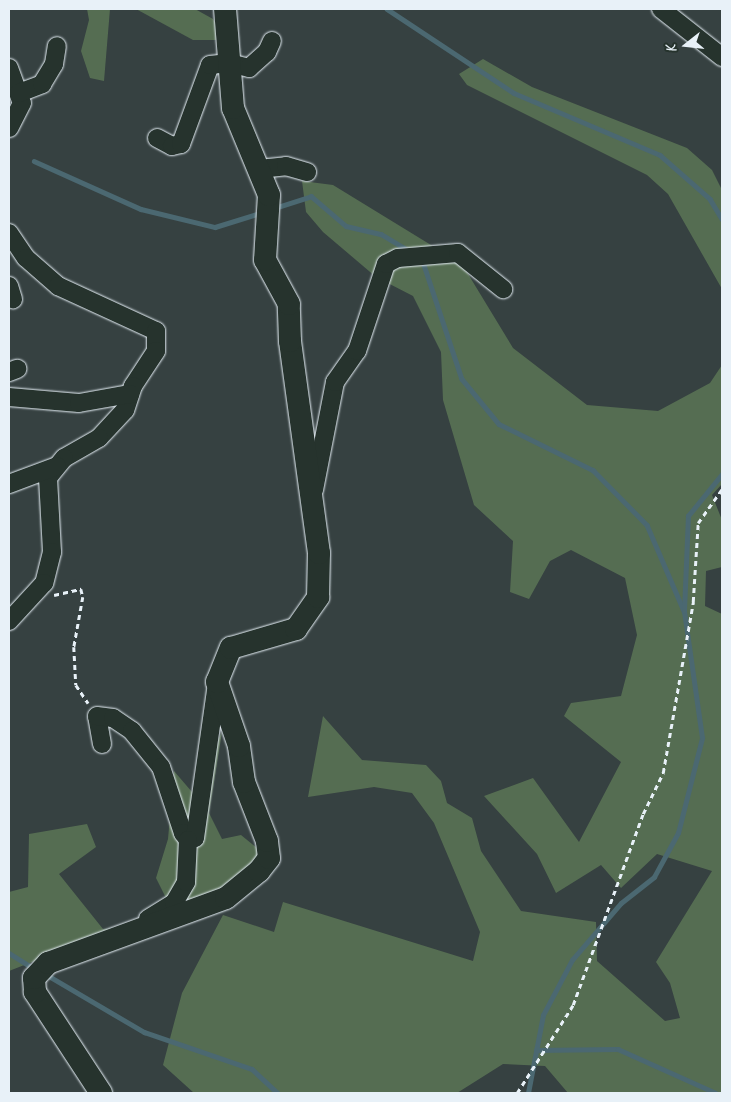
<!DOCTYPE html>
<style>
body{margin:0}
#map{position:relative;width:731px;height:1102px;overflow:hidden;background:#364141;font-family:Caveat,sans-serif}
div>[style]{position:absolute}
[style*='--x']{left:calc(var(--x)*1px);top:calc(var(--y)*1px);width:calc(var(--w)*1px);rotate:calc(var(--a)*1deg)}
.green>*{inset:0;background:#556d52}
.stream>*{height:4.5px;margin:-2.25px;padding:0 2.25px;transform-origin:2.25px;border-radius:2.25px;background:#4b6871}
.path>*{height:2.5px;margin-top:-1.25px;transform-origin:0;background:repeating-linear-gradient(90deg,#e8f1f8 0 5px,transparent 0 9px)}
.roads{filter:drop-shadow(0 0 1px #e8f1f8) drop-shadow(0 0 1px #e8f1f8)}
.minor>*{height:18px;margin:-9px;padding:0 9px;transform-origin:9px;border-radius:9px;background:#26332d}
.tertiary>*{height:22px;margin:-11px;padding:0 11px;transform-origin:11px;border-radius:11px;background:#26332d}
span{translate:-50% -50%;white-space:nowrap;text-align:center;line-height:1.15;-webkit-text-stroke:4px #26332d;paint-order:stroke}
.frame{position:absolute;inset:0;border:10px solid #e8f1f8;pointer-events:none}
.north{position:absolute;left:661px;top:20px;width:50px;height:50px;-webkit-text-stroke:4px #26332d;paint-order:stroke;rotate:254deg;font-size:14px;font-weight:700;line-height:20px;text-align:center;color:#e8f1f8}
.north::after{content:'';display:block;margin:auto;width:18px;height:22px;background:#e8f1f8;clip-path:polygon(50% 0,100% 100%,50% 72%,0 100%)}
</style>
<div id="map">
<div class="green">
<i style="clip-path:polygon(87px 9px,110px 9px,104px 81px,90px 78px,81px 51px,89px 20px)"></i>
<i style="clip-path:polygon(136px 9px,195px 9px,213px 19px,220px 31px,216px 40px,193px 40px)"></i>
<i style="clip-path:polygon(483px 59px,532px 87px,687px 148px,712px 170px,722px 190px,722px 289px,668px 194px,647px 175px,467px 85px,459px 74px)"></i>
<i style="clip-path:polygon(302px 181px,333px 185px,462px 264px,513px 348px,587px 405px,658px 411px,710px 383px,722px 365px,722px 484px,712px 495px,722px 520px,722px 567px,706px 571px,705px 606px,722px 614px,722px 1093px,568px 1093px,545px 1066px,503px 1064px,457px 1093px,194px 1093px,163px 1065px,182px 993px,223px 915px,274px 932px,283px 902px,473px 961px,480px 932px,434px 823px,412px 793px,374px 787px,308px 797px,323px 716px,362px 760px,426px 765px,441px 781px,447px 803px,472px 818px,481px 851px,521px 911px,596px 922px,597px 961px,665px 1021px,680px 1018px,670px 983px,656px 962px,712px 871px,657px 854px,621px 888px,601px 865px,556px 893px,537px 854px,484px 796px,533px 778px,579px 842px,621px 762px,564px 716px,571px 703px,621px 696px,637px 635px,625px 578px,571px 550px,550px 561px,529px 599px,510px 592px,513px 541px,474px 505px,443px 400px,441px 352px,413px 296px,376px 277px,323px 232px,306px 212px)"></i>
<i style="clip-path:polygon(222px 732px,209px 813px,222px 839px,241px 835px,257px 848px,259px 857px,235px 886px,174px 914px,156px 878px,168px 839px,174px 771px,192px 792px)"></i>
<i style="clip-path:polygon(87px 824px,96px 847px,59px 874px,103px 929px,119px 928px,9px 971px,9px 892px,28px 887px,29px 834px)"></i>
</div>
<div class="stream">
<i style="--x:387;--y:9;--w:152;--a:33.5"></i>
<i style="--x:514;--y:93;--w:159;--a:23"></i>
<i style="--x:660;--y:155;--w:67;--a:41.3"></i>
<i style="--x:710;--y:199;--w:23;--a:59"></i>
<i style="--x:34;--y:161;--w:117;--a:24.2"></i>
<i style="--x:141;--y:209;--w:76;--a:13.7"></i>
<i style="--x:215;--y:227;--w:47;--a:-17.3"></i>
<i style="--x:275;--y:208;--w:38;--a:-18"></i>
<i style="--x:311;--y:196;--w:46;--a:40.6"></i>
<i style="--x:346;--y:226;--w:36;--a:13"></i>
<i style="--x:381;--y:234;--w:33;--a:31"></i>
<i style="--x:422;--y:259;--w:126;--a:71.6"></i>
<i style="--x:462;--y:379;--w:58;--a:50.6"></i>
<i style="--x:499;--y:424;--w:105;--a:26.1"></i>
<i style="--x:593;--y:470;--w:77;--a:45.5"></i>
<i style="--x:647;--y:525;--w:94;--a:66.7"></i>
<i style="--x:9;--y:953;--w:28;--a:32"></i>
<i style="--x:47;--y:975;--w:113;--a:30.4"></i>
<i style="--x:144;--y:1032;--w:114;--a:18.9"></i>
<i style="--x:252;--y:1069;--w:35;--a:43"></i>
<i style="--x:536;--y:1050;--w:82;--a:-0.7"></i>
<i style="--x:618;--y:1049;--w:107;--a:24.2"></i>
<i style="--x:528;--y:1093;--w:79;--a:-79.1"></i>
<i style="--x:543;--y:1015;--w:62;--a:-62.2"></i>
<i style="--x:572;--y:960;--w:75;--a:-49.3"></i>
<i style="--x:621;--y:903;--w:42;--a:-38.2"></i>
<i style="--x:654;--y:877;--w:50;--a:-61.4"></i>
<i style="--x:678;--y:833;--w:98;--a:-75.8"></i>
<i style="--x:702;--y:738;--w:128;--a:-98.1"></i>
<i style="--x:684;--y:611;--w:95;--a:-87.6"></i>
<i style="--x:688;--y:516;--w:54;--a:-51"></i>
</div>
<div class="path">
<i style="--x:54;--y:595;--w:28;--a:-13"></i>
<i style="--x:81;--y:589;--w:8;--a:76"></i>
<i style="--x:83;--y:597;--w:51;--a:100.2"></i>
<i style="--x:74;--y:647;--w:38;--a:87"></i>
<i style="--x:76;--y:685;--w:22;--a:56"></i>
<i style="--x:517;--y:1093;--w:104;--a:-57.5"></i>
<i style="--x:573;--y:1005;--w:203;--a:-69.9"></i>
<i style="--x:643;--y:814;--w:46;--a:-64"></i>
<i style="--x:663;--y:773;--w:174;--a:-80"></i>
<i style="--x:693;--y:602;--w:79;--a:-86.4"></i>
<i style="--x:698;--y:523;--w:42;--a:-54.8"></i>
</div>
<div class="roads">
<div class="minor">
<i style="--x:661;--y:9;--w:78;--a:38.2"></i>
<i style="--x:9;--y:68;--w:37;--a:70"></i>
<i style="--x:22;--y:103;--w:28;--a:117"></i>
<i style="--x:19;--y:93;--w:25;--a:-21"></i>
<i style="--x:42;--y:84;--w:23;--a:-59"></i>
<i style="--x:54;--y:64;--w:18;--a:-81"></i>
<i style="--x:157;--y:138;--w:17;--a:28"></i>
<i style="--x:172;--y:146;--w:9;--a:-13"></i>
<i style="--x:181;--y:144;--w:84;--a:-69.8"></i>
<i style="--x:210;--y:65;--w:19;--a:-6"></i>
<i style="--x:229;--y:63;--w:21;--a:14"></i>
<i style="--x:249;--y:68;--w:24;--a:-42"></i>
<i style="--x:267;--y:52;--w:12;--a:-66"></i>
<i style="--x:259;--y:169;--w:27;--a:-6"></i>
<i style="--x:286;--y:166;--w:22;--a:16"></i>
<i style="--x:9;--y:233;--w:30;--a:56"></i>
<i style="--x:26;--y:258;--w:43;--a:41.2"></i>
<i style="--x:58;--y:286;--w:108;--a:24.7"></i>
<i style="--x:156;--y:331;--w:20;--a:90"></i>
<i style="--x:156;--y:351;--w:42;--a:123.3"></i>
<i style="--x:133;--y:386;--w:25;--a:108"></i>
<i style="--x:125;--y:410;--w:38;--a:133"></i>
<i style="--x:99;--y:438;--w:40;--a:150.3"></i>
<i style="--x:64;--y:458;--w:26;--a:129"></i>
<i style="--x:48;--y:478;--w:74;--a:86.9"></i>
<i style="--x:52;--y:552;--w:32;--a:104"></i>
<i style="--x:44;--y:583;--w:52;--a:132.6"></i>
<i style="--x:9;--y:286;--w:14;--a:73"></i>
<i style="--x:9;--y:372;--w:9;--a:-21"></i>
<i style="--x:9;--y:397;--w:70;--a:4.9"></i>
<i style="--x:79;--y:403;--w:52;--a:-10"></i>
<i style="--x:9;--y:484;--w:51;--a:-20.6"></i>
<i style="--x:314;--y:490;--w:110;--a:-79"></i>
<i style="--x:335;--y:382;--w:38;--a:-55"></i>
<i style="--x:357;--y:351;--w:92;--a:-71.6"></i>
<i style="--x:386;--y:264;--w:13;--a:-27"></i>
<i style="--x:398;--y:258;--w:60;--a:-4.8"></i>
<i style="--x:458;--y:253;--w:58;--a:38.7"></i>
<i style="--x:102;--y:744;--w:28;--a:-100"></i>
<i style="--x:97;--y:716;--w:16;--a:7"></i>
<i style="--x:113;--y:718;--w:23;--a:34"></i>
<i style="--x:132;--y:731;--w:46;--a:51.1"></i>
<i style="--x:161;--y:767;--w:70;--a:71.6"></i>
<i style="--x:183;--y:833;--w:9;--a:54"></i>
<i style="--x:188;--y:840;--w:7;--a:-16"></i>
<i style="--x:195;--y:838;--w:157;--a:-81.9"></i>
<i style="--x:148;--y:919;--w:31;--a:-32"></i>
<i style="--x:174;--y:903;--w:24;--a:-60"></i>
<i style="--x:186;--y:882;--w:42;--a:-87.3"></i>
</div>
<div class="tertiary">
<i style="--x:101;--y:1093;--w:121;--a:-123.2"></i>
<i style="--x:35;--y:992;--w:14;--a:-94"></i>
<i style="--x:34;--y:978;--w:21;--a:-47"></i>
<i style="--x:48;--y:963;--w:189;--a:-20.1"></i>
<i style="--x:226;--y:898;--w:43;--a:-39.3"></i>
<i style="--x:259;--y:871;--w:16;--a:-52"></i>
<i style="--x:269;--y:858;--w:17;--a:-97"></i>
<i style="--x:267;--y:841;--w:63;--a:-111.3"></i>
<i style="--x:244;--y:782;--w:36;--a:-98"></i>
<i style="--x:239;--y:746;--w:68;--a:-109"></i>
<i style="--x:217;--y:682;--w:37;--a:-68"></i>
<i style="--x:231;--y:648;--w:68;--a:-16.3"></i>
<i style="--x:296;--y:629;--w:39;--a:-55"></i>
<i style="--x:318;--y:597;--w:44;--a:-88.7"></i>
<i style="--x:319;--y:553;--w:214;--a:-97.8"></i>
<i style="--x:290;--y:341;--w:37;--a:-92"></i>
<i style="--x:289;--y:304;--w:50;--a:-118.6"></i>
<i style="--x:265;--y:260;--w:65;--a:-86.5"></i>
<i style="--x:269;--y:195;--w:94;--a:-112.5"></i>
<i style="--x:233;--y:108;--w:99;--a:-94.6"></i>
</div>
</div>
<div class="frame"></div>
<div class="north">K</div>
</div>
